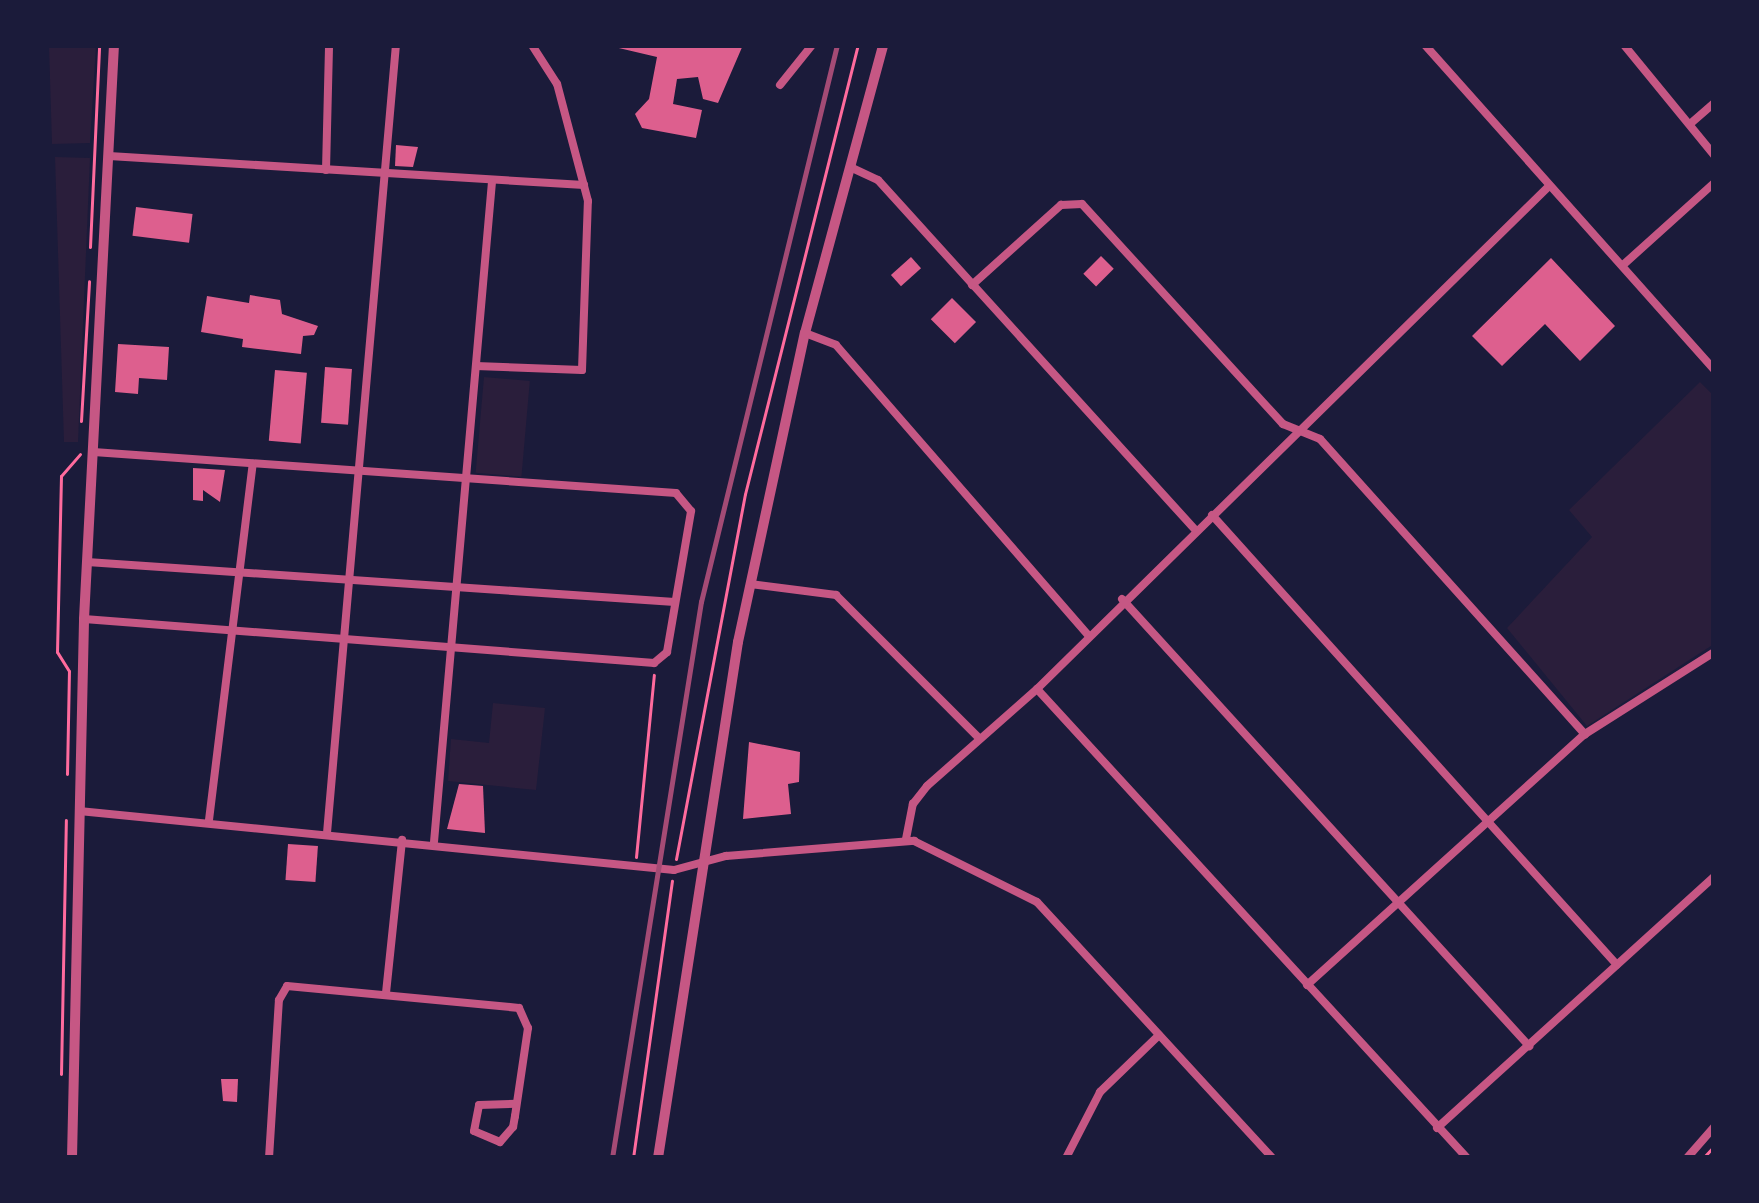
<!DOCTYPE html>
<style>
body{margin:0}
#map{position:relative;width:1759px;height:1203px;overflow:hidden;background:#1b1b3a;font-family:"Source Serif 4",serif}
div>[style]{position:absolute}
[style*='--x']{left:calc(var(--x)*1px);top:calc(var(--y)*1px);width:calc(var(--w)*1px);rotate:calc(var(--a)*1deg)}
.green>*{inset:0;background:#2a1e3b;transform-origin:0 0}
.building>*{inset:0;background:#dd5f8e;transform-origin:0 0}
.path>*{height:3px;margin:-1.5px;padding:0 1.5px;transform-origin:1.5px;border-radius:1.5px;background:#ff6b9d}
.minor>*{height:8px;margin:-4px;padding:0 4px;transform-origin:4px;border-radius:4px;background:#c65784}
.tertiary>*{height:10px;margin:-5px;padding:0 5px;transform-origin:5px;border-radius:5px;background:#c65784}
.rail>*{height:4.5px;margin:-2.25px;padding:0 2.25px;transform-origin:2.25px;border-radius:2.25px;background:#a44b75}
span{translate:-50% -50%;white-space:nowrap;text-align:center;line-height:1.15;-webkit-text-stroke:12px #1b1b3a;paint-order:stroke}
.frame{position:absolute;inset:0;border:48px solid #1b1b3a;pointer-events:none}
</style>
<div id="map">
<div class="green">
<i style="clip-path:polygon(49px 45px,96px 45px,90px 143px,52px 144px)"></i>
<i style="clip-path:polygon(55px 157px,90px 158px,78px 442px,64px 442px)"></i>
<i style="left:484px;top:377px;width:46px;height:96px;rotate:5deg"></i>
<i style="clip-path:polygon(1700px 382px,1714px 396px,1714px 644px,1587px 726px,1507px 628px,1592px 537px,1569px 510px)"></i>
<i style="clip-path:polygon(493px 703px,545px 708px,536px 790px,448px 781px,451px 739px,489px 743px)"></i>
</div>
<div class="building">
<i style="clip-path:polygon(606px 45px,743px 45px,718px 103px,703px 99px,698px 77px,677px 79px,673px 104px,702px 110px,696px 138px,642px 128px,635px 114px,649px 99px,657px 57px)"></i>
<i style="clip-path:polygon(396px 145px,418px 147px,413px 167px,395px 166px)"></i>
<i style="left:136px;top:207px;width:57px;height:29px;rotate:7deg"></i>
<i style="left:1101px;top:256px;width:18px;height:25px;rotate:45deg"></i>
<i style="left:911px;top:257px;width:15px;height:27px;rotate:48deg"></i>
<i style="clip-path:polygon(1551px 258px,1615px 326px,1580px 361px,1545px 324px,1502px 366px,1472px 336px)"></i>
<i style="clip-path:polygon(250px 295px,280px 300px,282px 314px,318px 326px,314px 335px,303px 336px,301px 354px,242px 347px,243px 339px,201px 332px,207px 296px,249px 303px)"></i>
<i style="left:952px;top:298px;width:34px;height:30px;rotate:45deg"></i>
<i style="clip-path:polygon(118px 344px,169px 347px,167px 380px,139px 378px,138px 394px,115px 392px)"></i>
<i style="left:325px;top:367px;width:27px;height:56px;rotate:4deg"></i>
<i style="left:275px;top:370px;width:32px;height:71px;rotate:5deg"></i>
<i style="clip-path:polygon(193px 468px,225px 470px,220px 502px,203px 490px,203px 501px,193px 500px)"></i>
<i style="clip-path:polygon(749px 742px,800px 752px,799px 782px,788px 784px,791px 814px,743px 819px)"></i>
<i style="clip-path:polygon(459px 784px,483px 786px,485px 833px,447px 829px)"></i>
<i style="left:288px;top:844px;width:30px;height:36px;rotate:4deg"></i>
<i style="clip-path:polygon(221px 1079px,238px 1079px,237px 1102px,223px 1101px)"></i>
</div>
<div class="path">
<i style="--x:90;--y:247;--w:202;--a:-87.4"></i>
<i style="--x:81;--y:421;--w:140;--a:-86.7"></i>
<i style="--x:67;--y:774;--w:103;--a:-88.9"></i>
<i style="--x:69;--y:671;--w:22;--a:-122"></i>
<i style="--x:57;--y:652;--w:176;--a:-88.7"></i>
<i style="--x:61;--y:476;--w:29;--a:-49"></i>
<i style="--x:636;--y:857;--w:183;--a:-84.4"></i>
<i style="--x:676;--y:859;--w:371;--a:-79.3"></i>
<i style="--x:745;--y:494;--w:463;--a:-75.9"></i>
<i style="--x:61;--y:1074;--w:254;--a:-88.9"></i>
<i style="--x:633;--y:1158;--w:280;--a:-82"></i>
<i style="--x:1703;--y:1158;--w:16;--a:-47"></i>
</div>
<div class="minor">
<i style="--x:1425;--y:45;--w:434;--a:48.3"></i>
<i style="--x:1624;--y:45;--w:142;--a:50.7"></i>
<i style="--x:780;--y:85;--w:51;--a:-51.3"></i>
<i style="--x:1690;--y:124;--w:32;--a:-41"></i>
<i style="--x:109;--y:156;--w:476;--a:3.5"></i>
<i style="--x:850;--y:167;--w:31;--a:25"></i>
<i style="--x:878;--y:180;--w:471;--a:47.8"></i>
<i style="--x:326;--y:170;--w:125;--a:-88.6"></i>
<i style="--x:1623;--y:265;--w:122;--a:-42"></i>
<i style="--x:972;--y:285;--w:120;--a:-42"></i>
<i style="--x:1061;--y:205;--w:21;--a:-3"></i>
<i style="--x:1082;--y:204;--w:298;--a:47.6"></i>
<i style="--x:1283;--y:424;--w:40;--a:22"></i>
<i style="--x:1320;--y:439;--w:397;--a:48.1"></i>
<i style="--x:805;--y:333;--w:33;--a:21"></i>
<i style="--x:836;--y:345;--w:383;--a:49"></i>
<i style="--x:476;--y:366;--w:106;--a:2.2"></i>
<i style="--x:582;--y:370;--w:169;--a:-88"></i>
<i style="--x:588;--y:201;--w:121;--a:-104.8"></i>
<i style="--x:557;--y:84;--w:46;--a:-122.7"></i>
<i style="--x:1212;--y:515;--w:605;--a:48.01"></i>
<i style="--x:87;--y:562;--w:589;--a:3.89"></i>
<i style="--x:750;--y:584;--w:87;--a:7.3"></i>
<i style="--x:836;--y:595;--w:202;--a:45"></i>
<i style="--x:1122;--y:599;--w:605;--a:47.68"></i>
<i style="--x:84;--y:619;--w:572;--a:4.41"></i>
<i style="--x:654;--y:663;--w:17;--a:-40"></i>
<i style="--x:667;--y:652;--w:143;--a:-80.3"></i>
<i style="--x:691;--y:511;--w:23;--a:-130"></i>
<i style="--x:676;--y:493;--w:584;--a:-175.98"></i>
<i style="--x:1037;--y:689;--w:636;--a:47.48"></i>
<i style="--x:79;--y:811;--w:598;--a:5.66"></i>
<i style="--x:674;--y:870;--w:54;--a:-15.1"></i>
<i style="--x:726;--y:856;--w:189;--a:-4.6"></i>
<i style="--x:914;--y:841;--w:137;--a:26.4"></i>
<i style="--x:1037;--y:902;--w:348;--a:47.4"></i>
<i style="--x:209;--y:820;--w:359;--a:-83"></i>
<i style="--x:327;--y:833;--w:791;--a:-85"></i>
<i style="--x:906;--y:839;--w:36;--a:-79"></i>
<i style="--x:913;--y:804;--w:23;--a:-52"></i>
<i style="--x:927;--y:786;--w:147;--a:-41.4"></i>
<i style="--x:1037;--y:689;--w:718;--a:-44.49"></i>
<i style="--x:434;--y:842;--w:663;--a:-84.98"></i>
<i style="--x:1307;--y:985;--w:375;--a:-42.1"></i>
<i style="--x:1585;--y:734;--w:153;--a:-32.4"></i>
<i style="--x:386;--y:993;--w:154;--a:-84"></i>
<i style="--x:1437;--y:1128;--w:374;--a:-42.2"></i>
<i style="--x:269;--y:1158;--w:158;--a:-86.4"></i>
<i style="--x:279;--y:1000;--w:16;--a:-60"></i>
<i style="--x:287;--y:986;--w:233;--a:5.4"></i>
<i style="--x:519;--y:1008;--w:22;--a:66"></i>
<i style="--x:528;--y:1028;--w:89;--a:98.4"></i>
<i style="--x:515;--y:1116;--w:11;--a:100"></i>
<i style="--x:513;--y:1127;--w:20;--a:131"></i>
<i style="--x:500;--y:1142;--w:28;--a:-157"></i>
<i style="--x:474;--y:1131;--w:26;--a:-79"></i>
<i style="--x:479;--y:1105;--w:37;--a:-2"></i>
<i style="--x:1066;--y:1158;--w:74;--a:-62.7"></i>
<i style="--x:1100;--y:1092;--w:82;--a:-44"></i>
<i style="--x:1687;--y:1158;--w:41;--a:-48.9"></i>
</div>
<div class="tertiary">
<i style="--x:72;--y:1158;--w:539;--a:-88.72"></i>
<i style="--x:84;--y:619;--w:575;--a:-87.01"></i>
<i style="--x:658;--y:1158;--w:522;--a:-81.19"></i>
<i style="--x:738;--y:642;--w:316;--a:-77.8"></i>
<i style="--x:805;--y:333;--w:298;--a:-74.8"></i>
</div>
<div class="rail">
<i style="--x:612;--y:1158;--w:563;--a:-80.91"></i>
<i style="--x:701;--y:602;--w:573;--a:-76.28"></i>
</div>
<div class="frame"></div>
</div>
